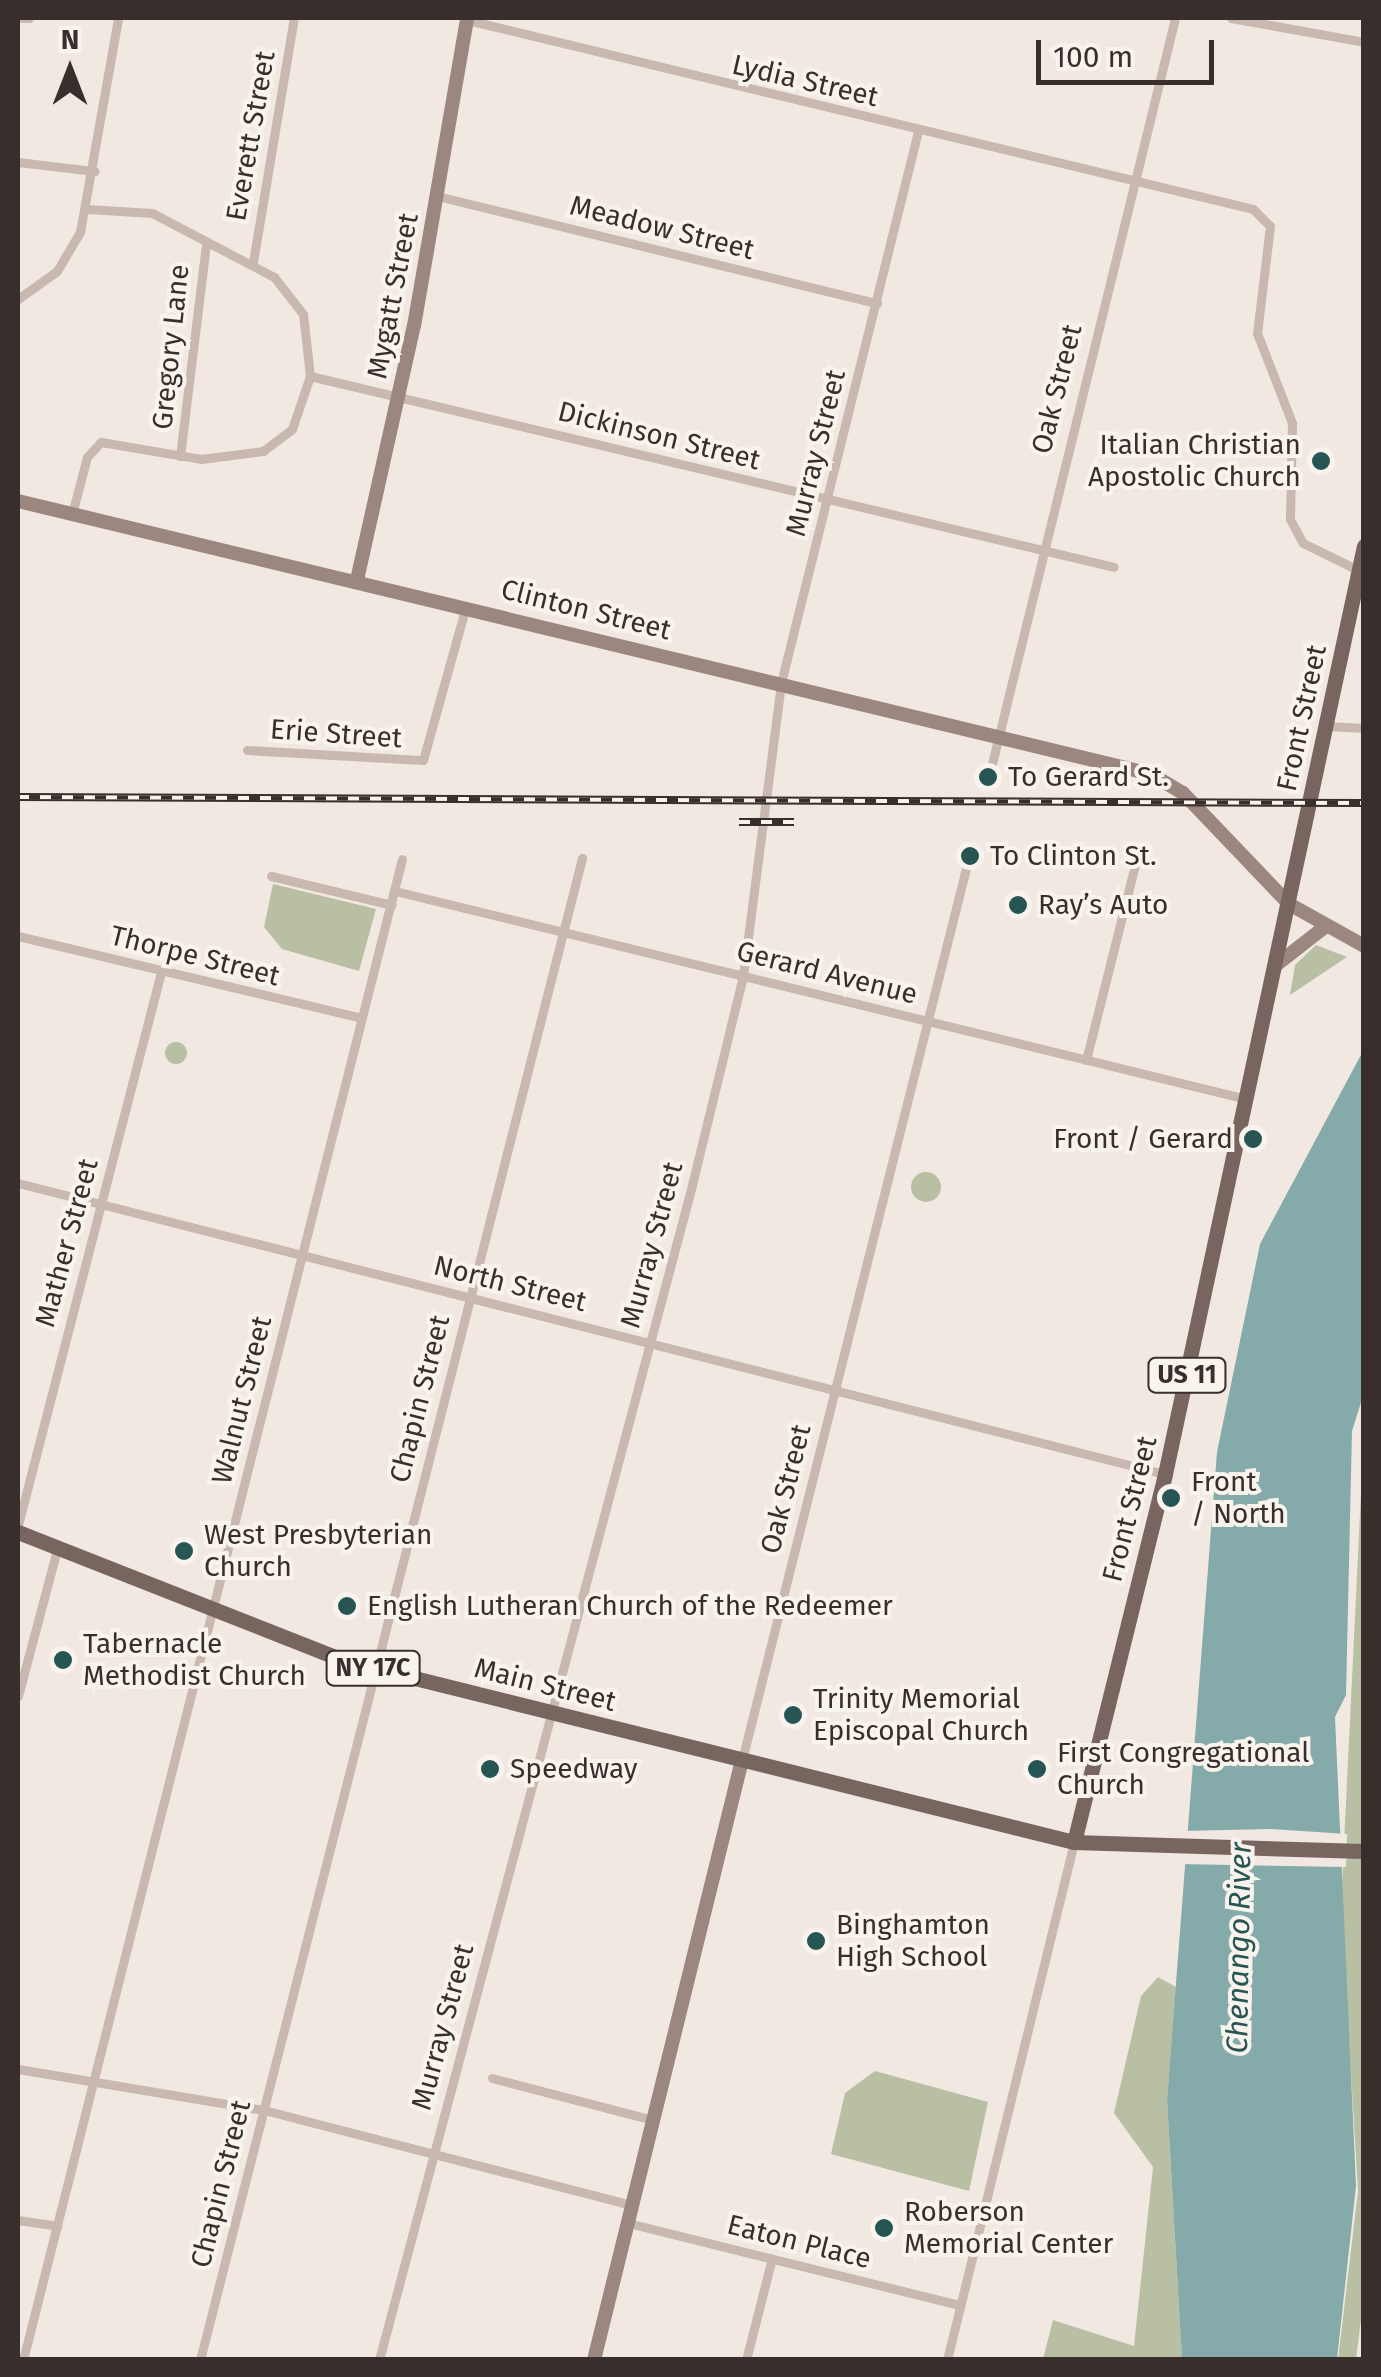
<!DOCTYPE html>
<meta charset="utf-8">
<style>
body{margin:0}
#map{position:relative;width:1381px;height:2377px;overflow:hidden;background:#f1e8e2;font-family:"Fira Sans",sans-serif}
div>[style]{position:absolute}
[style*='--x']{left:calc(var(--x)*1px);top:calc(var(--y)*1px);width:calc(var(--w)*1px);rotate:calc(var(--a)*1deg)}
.green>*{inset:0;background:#b8bfa3}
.round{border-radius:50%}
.water>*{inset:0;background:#84aba9}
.pier>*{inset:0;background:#f1e8e2}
.street>*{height:9px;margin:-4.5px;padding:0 4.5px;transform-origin:4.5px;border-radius:4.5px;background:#c8b8af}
.secondary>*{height:14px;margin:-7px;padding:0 7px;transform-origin:7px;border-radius:7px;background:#9c8780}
.primary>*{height:15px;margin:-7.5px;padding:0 7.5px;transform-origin:7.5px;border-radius:7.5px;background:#78655f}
.rail>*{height:8px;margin-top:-4px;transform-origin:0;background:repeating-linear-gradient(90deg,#f9f3ee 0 11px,#382e2c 0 22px);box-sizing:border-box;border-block:2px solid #382e2c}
.dots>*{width:28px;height:28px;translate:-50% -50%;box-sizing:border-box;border:5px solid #f9f3ee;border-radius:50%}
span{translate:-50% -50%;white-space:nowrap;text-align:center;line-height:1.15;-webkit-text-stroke:8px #f9f3ee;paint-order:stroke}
.shield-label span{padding:2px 8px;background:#f9f3ee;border:2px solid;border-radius:8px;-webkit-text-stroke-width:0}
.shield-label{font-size:25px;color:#382e2c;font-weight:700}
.street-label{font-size:28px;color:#382e2c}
.poi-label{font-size:28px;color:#382e2c}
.right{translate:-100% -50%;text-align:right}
.left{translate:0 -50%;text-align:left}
.water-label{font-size:30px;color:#265553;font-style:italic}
.frame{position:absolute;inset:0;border:20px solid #382e2c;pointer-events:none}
.north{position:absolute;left:20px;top:20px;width:100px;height:100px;-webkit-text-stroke:8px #f9f3ee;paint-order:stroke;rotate:0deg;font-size:28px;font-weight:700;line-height:40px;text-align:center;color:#382e2c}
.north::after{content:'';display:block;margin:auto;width:35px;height:45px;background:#382e2c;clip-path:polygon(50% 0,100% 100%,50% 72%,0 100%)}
.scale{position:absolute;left:1036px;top:40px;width:178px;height:45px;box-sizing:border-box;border:5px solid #382e2c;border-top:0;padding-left:12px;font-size:30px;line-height:35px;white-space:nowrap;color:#382e2c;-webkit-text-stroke:8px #f9f3ee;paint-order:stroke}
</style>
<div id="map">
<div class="green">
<i style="clip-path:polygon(273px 884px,376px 909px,359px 971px,282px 949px,264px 927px)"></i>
<i style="clip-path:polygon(1316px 945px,1347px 957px,1290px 995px,1295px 965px)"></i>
<i class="round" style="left:165px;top:1042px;width:22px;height:22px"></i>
<i class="round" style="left:911px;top:1172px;width:30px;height:30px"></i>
<i style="clip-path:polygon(1363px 1452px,1363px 2304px,1356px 2359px,1338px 2360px,1358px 2191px,1341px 1905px)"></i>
<i style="clip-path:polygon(1158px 1977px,1176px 1987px,1167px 2100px,1182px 2359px,1043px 2359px,1053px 2320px,1134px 2346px,1153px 2167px,1114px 2113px,1141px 1996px)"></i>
<i style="clip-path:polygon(875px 2071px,988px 2102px,969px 2191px,831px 2154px,845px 2093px)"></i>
</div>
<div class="water">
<i style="clip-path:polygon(1363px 1051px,1363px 1396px,1352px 1431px,1346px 1695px,1335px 1717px,1356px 2186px,1337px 2359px,1182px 2360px,1167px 2100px,1217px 1452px,1260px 1244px)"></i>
</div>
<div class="pier">
<i style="clip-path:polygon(1271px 1829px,1347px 1834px,1346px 1867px,1179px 1864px,1181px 1831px)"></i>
</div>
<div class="street">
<i style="--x:19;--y:18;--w:10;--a:0"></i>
<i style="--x:1231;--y:18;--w:135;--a:10.2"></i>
<i style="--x:467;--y:20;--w:808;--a:13.52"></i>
<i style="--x:1253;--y:209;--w:24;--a:45"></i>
<i style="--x:1270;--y:226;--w:108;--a:96.9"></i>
<i style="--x:1257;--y:333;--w:97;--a:68.7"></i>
<i style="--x:1292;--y:423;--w:96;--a:91.2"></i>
<i style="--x:1290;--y:519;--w:27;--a:62"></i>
<i style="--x:1303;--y:543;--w:61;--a:26.1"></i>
<i style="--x:18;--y:162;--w:77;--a:6.8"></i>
<i style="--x:437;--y:196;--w:453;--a:13.7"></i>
<i style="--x:253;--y:262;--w:247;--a:-80.5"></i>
<i style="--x:18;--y:299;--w:48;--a:-35.7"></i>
<i style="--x:57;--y:271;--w:45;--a:-59.5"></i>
<i style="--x:80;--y:232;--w:217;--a:-79.9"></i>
<i style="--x:310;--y:376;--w:826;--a:13.36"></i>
<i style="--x:180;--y:456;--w:214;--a:-83"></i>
<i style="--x:72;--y:514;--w:59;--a:-75.3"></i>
<i style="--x:87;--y:457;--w:21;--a:-47"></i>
<i style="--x:101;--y:442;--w:101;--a:9.6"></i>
<i style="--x:201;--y:459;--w:63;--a:-7.4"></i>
<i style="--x:263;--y:451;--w:36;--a:-37"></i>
<i style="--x:292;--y:429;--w:56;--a:-71.2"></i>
<i style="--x:310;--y:376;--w:62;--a:-96.4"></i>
<i style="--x:303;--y:314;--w:47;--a:-128.1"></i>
<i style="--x:274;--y:277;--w:138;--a:-152.3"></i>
<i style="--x:152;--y:213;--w:65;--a:-176.5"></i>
<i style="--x:1326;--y:726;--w:38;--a:3"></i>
<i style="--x:247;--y:750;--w:176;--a:3.3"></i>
<i style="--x:423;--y:760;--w:160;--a:-74.4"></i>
<i style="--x:990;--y:772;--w:776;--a:-76.21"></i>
<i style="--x:271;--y:876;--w:124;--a:13.5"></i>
<i style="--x:395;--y:891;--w:877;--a:13.72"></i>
<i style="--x:18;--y:936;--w:353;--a:13.4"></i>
<i style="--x:1086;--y:1060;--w:205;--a:-75.9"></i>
<i style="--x:18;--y:1183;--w:1183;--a:14.24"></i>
<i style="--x:18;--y:1525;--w:571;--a:-75.5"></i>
<i style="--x:18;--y:1696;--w:152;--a:-75.1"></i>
<i style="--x:742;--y:1760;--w:924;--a:-75.9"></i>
<i style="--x:18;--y:2069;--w:249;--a:9.5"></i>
<i style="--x:264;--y:2110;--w:380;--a:14.5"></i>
<i style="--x:492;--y:2078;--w:166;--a:14.6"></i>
<i style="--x:18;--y:2220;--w:40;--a:8.5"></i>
<i style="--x:628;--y:2223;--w:341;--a:13.9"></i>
<i style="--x:23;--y:2360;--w:1548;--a:-75.83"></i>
<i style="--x:200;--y:2360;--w:1550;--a:-75.73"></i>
<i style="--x:379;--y:2360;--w:1216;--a:-75.08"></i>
<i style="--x:692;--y:1185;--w:215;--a:-76.3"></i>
<i style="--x:743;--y:976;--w:295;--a:-82.6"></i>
<i style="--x:781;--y:683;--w:569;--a:-76.06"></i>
<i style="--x:746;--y:2360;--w:105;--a:-75.7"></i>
<i style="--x:947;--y:2360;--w:533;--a:-76.22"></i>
</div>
<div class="secondary">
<i style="--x:18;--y:501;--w:1165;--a:13.55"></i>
<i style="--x:1151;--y:774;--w:37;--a:31"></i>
<i style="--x:1183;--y:793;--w:153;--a:46.3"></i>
<i style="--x:1289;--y:904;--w:86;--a:29.2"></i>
<i style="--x:357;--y:580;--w:260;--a:-77.4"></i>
<i style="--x:414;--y:326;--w:313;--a:-80.2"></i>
<i style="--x:1276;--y:965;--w:63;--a:-38"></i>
<i style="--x:594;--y:2360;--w:618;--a:-76.14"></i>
</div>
<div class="primary">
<i style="--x:18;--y:1532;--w:352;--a:21.5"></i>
<i style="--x:346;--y:1661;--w:750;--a:13.96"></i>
<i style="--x:1074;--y:1842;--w:290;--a:1.8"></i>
<i style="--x:1074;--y:1842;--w:379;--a:-76.1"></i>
<i style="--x:1165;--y:1474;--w:949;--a:-77.9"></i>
</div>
<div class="rail">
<i style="--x:18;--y:797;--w:1346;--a:0.26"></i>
<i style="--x:739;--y:822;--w:55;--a:0"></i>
</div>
<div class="dots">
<i style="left:1321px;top:461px;background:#265553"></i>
<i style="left:988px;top:777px;background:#265553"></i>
<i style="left:970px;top:856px;background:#265553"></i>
<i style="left:1018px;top:905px;background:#265553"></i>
<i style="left:1253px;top:1139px;background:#265553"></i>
<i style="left:1171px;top:1498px;background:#265553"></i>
<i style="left:184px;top:1551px;background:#265553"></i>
<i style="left:347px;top:1606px;background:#265553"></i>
<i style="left:63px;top:1660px;background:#265553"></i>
<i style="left:793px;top:1715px;background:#265553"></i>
<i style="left:490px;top:1769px;background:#265553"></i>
<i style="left:1037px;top:1769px;background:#265553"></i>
<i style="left:816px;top:1941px;background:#265553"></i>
<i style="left:884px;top:2228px;background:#265553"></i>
</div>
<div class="shield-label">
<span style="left:1187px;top:1375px">US 11</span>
<span style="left:373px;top:1668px">NY 17C</span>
</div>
<div class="street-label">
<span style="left:805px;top:81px;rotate:13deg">Lydia Street</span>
<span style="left:251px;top:136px;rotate:-80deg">Everett Street</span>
<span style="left:662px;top:228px;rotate:14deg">Meadow Street</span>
<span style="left:393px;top:296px;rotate:-79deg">Mygatt Street</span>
<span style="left:171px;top:347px;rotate:-84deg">Gregory Lane</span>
<span style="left:1057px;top:389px;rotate:-76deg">Oak Street</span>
<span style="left:659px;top:436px;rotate:14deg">Dickinson Street</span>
<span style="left:816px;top:453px;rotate:-76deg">Murray Street</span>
<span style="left:586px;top:610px;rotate:14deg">Clinton Street</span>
<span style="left:1302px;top:718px;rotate:-78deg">Front Street</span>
<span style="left:336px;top:734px;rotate:4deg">Erie Street</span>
<span style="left:195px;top:956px;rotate:14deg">Thorpe Street</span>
<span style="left:827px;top:973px;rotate:14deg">Gerard Avenue</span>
<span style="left:67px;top:1243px;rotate:-75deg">Mather Street</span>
<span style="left:652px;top:1245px;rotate:-75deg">Murray Street</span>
<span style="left:510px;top:1284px;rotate:14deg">North Street</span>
<span style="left:420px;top:1399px;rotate:-76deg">Chapin Street</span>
<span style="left:242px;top:1400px;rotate:-76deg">Walnut Street</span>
<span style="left:786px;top:1489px;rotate:-76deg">Oak Street</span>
<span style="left:1130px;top:1509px;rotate:-76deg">Front Street</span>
<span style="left:545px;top:1685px;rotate:14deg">Main Street</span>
<span style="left:443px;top:2027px;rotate:-75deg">Murray Street</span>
<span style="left:221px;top:2184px;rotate:-76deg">Chapin Street</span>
<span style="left:799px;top:2242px;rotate:14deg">Eaton Place</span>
</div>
<div class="poi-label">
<span class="right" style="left:1301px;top:461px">Italian Christian<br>Apostolic Church</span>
<span class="left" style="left:1008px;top:777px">To Gerard St.</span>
<span class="left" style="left:990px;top:856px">To Clinton St.</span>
<span class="left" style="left:1038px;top:905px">Ray’s Auto</span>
<span class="right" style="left:1233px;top:1139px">Front / Gerard</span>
<span class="left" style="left:1191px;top:1498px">Front<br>/ North</span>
<span class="left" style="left:204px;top:1551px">West Presbyterian<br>Church</span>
<span class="left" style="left:367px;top:1606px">English Lutheran Church of the Redeemer</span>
<span class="left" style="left:83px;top:1660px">Tabernacle<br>Methodist Church</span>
<span class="left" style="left:813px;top:1715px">Trinity Memorial<br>Episcopal Church</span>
<span class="left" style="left:1057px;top:1769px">First Congregational<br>Church</span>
<span class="left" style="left:510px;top:1769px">Speedway</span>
<span class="left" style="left:836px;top:1941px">Binghamton<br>High School</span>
<span class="left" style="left:904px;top:2228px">Roberson<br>Memorial Center</span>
</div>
<div class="water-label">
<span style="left:1239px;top:1948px;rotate:-89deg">Chenango River</span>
</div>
<div class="frame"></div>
<div class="north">N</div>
<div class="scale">100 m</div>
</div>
